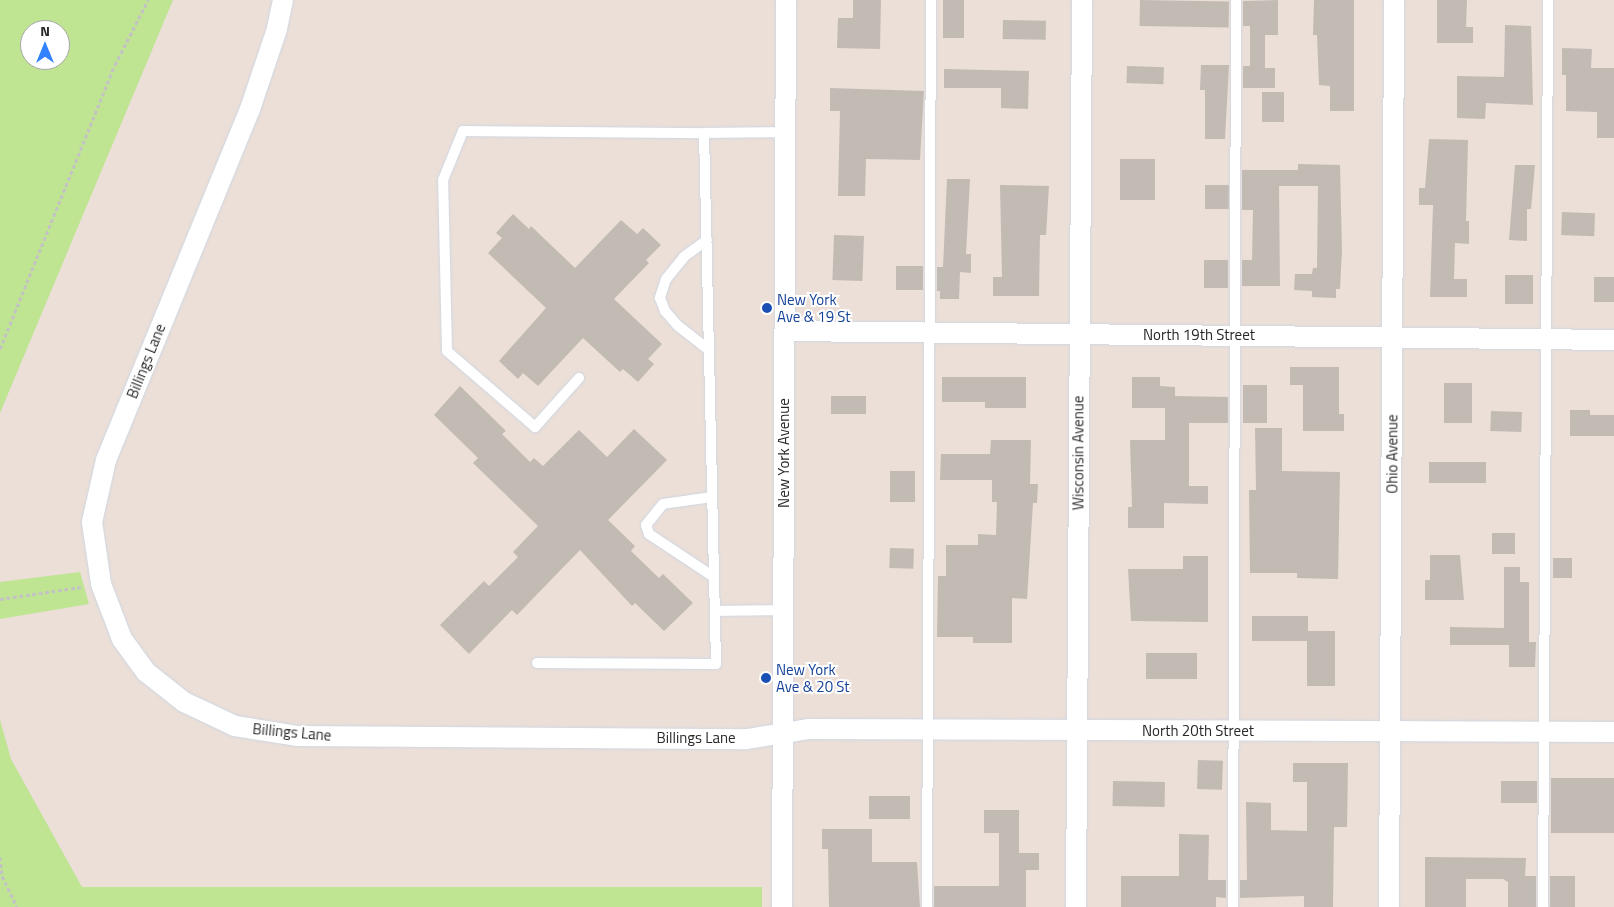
<!DOCTYPE html>
<style>
body{margin:0}
#map{position:relative;width:1614px;height:907px;overflow:hidden;background:#ebdfd8;font-family:"Titillium Web",sans-serif}
div>[style]{position:absolute}
[style*='--x']{left:calc(var(--x)*1px);top:calc(var(--y)*1px);width:calc(var(--w)*1px);rotate:calc(var(--a)*1deg)}
.green>*{inset:0;background:#bfe492}
.building>*{inset:0;background:#c2bbb4;transform-origin:0 0}
.path>*{height:3px;margin-top:-1.5px;transform-origin:0;background:repeating-linear-gradient(90deg,#c3c3c3 0 4px,transparent 0 6.5px)}
.roads{filter:drop-shadow(0 0 1px #ced6e2) drop-shadow(0 0 1px #ced6e2)}
.service>*{height:10px;margin:-5px;padding:0 5px;transform-origin:5px;border-radius:5px;background:#fff}
.minor>*{height:20px;margin:-10px;padding:0 10px;transform-origin:10px;border-radius:10px;background:#fff}
.dots>*{width:14px;height:14px;translate:-50% -50%;box-sizing:border-box;border:2px solid #fff;border-radius:50%}
span{translate:-50% -50%;white-space:nowrap;text-align:center;line-height:1.15;-webkit-text-stroke:4px #fff;paint-order:stroke}
.transit-label{font-size:15px;color:#164399}
.left{translate:0 -50%;text-align:left}
.street-label{font-size:15px;color:#282828}
.north{position:absolute;left:20px;top:20px;width:50px;height:50px;box-sizing:border-box;background:#fff;border:1px solid #a9a9a9;border-radius:50%;rotate:0deg;font-size:14px;font-weight:700;line-height:20px;text-align:center;color:#282828}
.north::after{content:'';display:block;margin:auto;width:18px;height:22px;background:#3281ff;clip-path:polygon(50% 0,100% 100%,50% 72%,0 100%)}
</style>
<div id="map">
<div class="green">
<i style="clip-path:polygon(evenodd,0 0,173px 0,0 413px,0 0,30px 30px,60px 30px,60px 60px,30px 60px,30px 30px)"></i>
<i style="clip-path:polygon(80px 572px,89px 604px,0 619px,0 582px)"></i>
<i style="clip-path:polygon(0 720px,11px 759px,82px 887px,762px 887px,762px 907px,0 907px)"></i>
</div>
<div class="building">
<i style="clip-path:polygon(853px 0,881px 0,880px 49px,837px 48px,838px 18px,853px 18px)"></i>
<i style="left:943px;top:0;width:21px;height:38px"></i>
<i style="left:1140px;top:0;width:89px;height:26px;rotate:1deg"></i>
<i style="clip-path:polygon(1278px 0,1278px 35px,1265px 35px,1265px 68px,1275px 68px,1275px 88px,1243px 88px,1243px 66px,1250px 66px,1250px 26px,1243px 26px,1243px 1px)"></i>
<i style="clip-path:polygon(1314px 0,1354px 0,1354px 111px,1330px 111px,1330px 86px,1319px 85px,1317px 35px,1313px 35px)"></i>
<i style="clip-path:polygon(1437px 0,1467px 0,1466px 27px,1473px 27px,1473px 43px,1437px 43px)"></i>
<i style="left:1003px;top:20px;width:43px;height:19px;rotate:1deg"></i>
<i style="clip-path:polygon(1505px 25px,1531px 26px,1533px 105px,1486px 103px,1485px 119px,1457px 118px,1457px 76px,1504px 77px)"></i>
<i style="clip-path:polygon(1562px 48px,1592px 49px,1591px 68px,1614px 68px,1614px 138px,1597px 138px,1597px 112px,1566px 111px,1566px 75px,1562px 75px)"></i>
<i style="clip-path:polygon(1201px 65px,1229px 65px,1225px 139px,1205px 139px,1205px 90px,1200px 90px)"></i>
<i style="left:1127px;top:66px;width:37px;height:17px;rotate:2deg"></i>
<i style="clip-path:polygon(944px 69px,1029px 71px,1028px 109px,1001px 108px,1001px 88px,944px 88px)"></i>
<i style="clip-path:polygon(830px 88px,924px 91px,920px 160px,866px 159px,865px 196px,838px 196px,840px 111px,830px 111px)"></i>
<i style="left:1262px;top:92px;width:22px;height:30px"></i>
<i style="clip-path:polygon(1429px 139px,1468px 140px,1466px 221px,1469px 221px,1469px 244px,1455px 243px,1454px 279px,1467px 279px,1467px 297px,1430px 297px,1433px 205px,1419px 205px,1419px 188px,1425px 188px)"></i>
<i style="left:1120px;top:159px;width:35px;height:41px"></i>
<i style="clip-path:polygon(1298px 164px,1340px 165px,1342px 251px,1340px 289px,1336px 289px,1336px 298px,1312px 297px,1312px 291px,1294px 290px,1295px 274px,1312px 274px,1313px 268px,1317px 268px,1318px 186px,1279px 186px,1280px 286px,1242px 286px,1242px 260px,1252px 260px,1253px 210px,1242px 210px,1242px 170px,1298px 170px)"></i>
<i style="clip-path:polygon(1515px 165px,1535px 165px,1531px 209px,1527px 209px,1527px 241px,1509px 240px)"></i>
<i style="clip-path:polygon(947px 179px,970px 179px,966px 254px,971px 254px,971px 273px,960px 272px,959px 299px,940px 299px,940px 291px,937px 291px,937px 267px,943px 267px)"></i>
<i style="clip-path:polygon(1000px 185px,1049px 186px,1046px 235px,1040px 235px,1039px 296px,993px 296px,993px 277px,1002px 277px)"></i>
<i style="left:1205px;top:185px;width:24px;height:24px"></i>
<i style="left:1562px;top:212px;width:33px;height:23px;rotate:2deg"></i>
<i style="clip-path:polygon(513px 214px,529px 229px,531px 226px,575px 268px,621px 220px,637px 234px,643px 228px,661px 245px,646px 260px,649px 263px,614px 299px,662px 344px,648px 359px,654px 364px,638px 382px,623px 369px,620px 372px,583px 338px,538px 386px,523px 373px,518px 379px,499px 361px,546px 308px,488px 253px,502px 238px,496px 233px)"></i>
<i style="left:834px;top:235px;width:30px;height:45px;rotate:2deg"></i>
<i style="left:1204px;top:260px;width:24px;height:28px"></i>
<i style="left:896px;top:266px;width:27px;height:24px"></i>
<i style="left:1505px;top:275px;width:28px;height:29px"></i>
<i style="left:1594px;top:277px;width:20px;height:25px"></i>
<i style="clip-path:polygon(1290px 367px,1339px 367px,1339px 414px,1344px 414px,1344px 431px,1303px 431px,1303px 385px,1290px 385px)"></i>
<i style="clip-path:polygon(942px 377px,1026px 377px,1026px 408px,985px 408px,985px 402px,942px 402px)"></i>
<i style="clip-path:polygon(1132px 377px,1160px 377px,1160px 386px,1175px 387px,1175px 396px,1228px 397px,1228px 423px,1189px 423px,1189px 486px,1208px 486px,1208px 504px,1164px 503px,1164px 528px,1128px 528px,1128px 507px,1132px 507px,1130px 440px,1165px 440px,1165px 408px,1132px 408px)"></i>
<i style="left:1444px;top:383px;width:28px;height:40px"></i>
<i style="left:1243px;top:385px;width:24px;height:38px"></i>
<i style="clip-path:polygon(460px 386px,506px 431px,502px 434px,530px 462px,534px 458px,543px 466px,579px 430px,607px 457px,634px 429px,667px 460px,608px 520px,635px 546px,631px 551px,659px 578px,663px 574px,693px 603px,664px 631px,635px 603px,632px 606px,580px 550px,517px 615px,512px 610px,469px 654px,440px 625px,484px 581px,489px 586px,518px 557px,513px 552px,538px 526px,473px 463px,478px 458px,434px 415px)"></i>
<i style="left:831px;top:396px;width:35px;height:18px"></i>
<i style="clip-path:polygon(1570px 410px,1590px 410px,1590px 415px,1614px 415px,1614px 436px,1570px 436px)"></i>
<i style="left:1491px;top:411px;width:31px;height:20px;rotate:2deg"></i>
<i style="clip-path:polygon(1255px 428px,1282px 428px,1282px 471px,1340px 472px,1338px 579px,1297px 578px,1297px 573px,1250px 573px,1249px 490px,1256px 490px)"></i>
<i style="clip-path:polygon(991px 440px,1031px 440px,1030px 484px,1038px 484px,1037px 503px,1033px 503px,1027px 599px,1012px 598px,1012px 643px,973px 643px,973px 637px,937px 637px,938px 576px,946px 576px,946px 545px,978px 545px,978px 534px,996px 535px,997px 502px,992px 502px,992px 480px,940px 480px,941px 454px,990px 454px)"></i>
<i style="left:1429px;top:462px;width:57px;height:21px"></i>
<i style="left:890px;top:471px;width:25px;height:31px"></i>
<i style="left:1492px;top:533px;width:23px;height:21px"></i>
<i style="left:890px;top:548px;width:24px;height:20px;rotate:2deg"></i>
<i style="clip-path:polygon(1430px 555px,1460px 555px,1464px 600px,1425px 600px,1425px 580px,1430px 580px)"></i>
<i style="clip-path:polygon(1183px 556px,1208px 556px,1208px 622px,1131px 621px,1128px 569px,1183px 569px)"></i>
<i style="left:1553px;top:558px;width:19px;height:20px"></i>
<i style="clip-path:polygon(1504px 567px,1520px 567px,1520px 582px,1529px 582px,1529px 642px,1536px 642px,1535px 667px,1509px 667px,1509px 645px,1450px 645px,1450px 627px,1504px 628px)"></i>
<i style="clip-path:polygon(1252px 616px,1308px 616px,1308px 631px,1335px 631px,1335px 686px,1307px 686px,1307px 641px,1252px 641px)"></i>
<i style="left:1146px;top:653px;width:51px;height:26px"></i>
<i style="left:1198px;top:760px;width:25px;height:29px;rotate:2deg"></i>
<i style="clip-path:polygon(1293px 763px,1348px 763px,1347px 827px,1334px 827px,1333px 907px,1304px 907px,1304px 896px,1240px 898px,1240px 880px,1247px 880px,1246px 802px,1271px 803px,1271px 830px,1307px 831px,1307px 782px,1293px 782px)"></i>
<i style="left:1551px;top:778px;width:63px;height:55px"></i>
<i style="left:1113px;top:781px;width:52px;height:25px;rotate:1deg"></i>
<i style="left:1501px;top:781px;width:36px;height:22px"></i>
<i style="left:869px;top:796px;width:41px;height:23px"></i>
<i style="clip-path:polygon(984px 810px,1019px 810px,1019px 853px,1039px 853px,1039px 870px,1026px 870px,1026px 907px,934px 907px,934px 886px,999px 886px,999px 833px,984px 833px)"></i>
<i style="clip-path:polygon(822px 829px,872px 829px,872px 862px,917px 862px,920px 907px,829px 907px,828px 849px,822px 849px)"></i>
<i style="clip-path:polygon(1179px 834px,1209px 835px,1208px 880px,1226px 880px,1226px 898px,1216px 897px,1216px 907px,1121px 907px,1121px 876px,1179px 876px)"></i>
<i style="clip-path:polygon(1425px 857px,1526px 858px,1525px 876px,1536px 876px,1536px 907px,1508px 907px,1508px 882px,1503px 879px,1466px 879px,1466px 907px,1425px 907px)"></i>
<i style="left:1550px;top:876px;width:25px;height:31px"></i>
</div>
<div class="path">
<i style="--x:0;--y:349;--w:306;--a:-68"></i>
<i style="--x:115;--y:65;--w:73;--a:-63.1"></i>
<i style="--x:0;--y:599;--w:82;--a:-8.4"></i>
<i style="--x:0;--y:857;--w:19;--a:84"></i>
<i style="--x:2;--y:876;--w:34;--a:64"></i>
</div>
<div class="roads">
<div class="service">
<i style="--x:707;--y:240;--w:29;--a:144"></i>
<i style="--x:684;--y:257;--w:28;--a:129"></i>
<i style="--x:666;--y:279;--w:20;--a:108"></i>
<i style="--x:660;--y:298;--w:14;--a:69"></i>
<i style="--x:665;--y:311;--w:18;--a:49"></i>
<i style="--x:677;--y:325;--w:41;--a:38"></i>
<i style="--x:579;--y:378;--w:66;--a:131.9"></i>
<i style="--x:535;--y:427;--w:116;--a:-139.2"></i>
<i style="--x:447;--y:351;--w:171;--a:-91.3"></i>
<i style="--x:443;--y:180;--w:53;--a:-67.8"></i>
<i style="--x:463;--y:131;--w:241;--a:0.5"></i>
<i style="--x:712;--y:497;--w:49;--a:171.9"></i>
<i style="--x:663;--y:504;--w:27;--a:129"></i>
<i style="--x:646;--y:525;--w:9;--a:72"></i>
<i style="--x:649;--y:534;--w:78;--a:33.5"></i>
<i style="--x:715;--y:611;--w:68;--a:-0.8"></i>
<i style="--x:537;--y:663;--w:179;--a:0.3"></i>
<i style="--x:716;--y:664;--w:531;--a:-91.29"></i>
<i style="--x:704;--y:133;--w:82;--a:-0.7"></i>
<i style="--x:927;--y:907;--w:907;--a:-89.75"></i>
<i style="--x:1233;--y:907;--w:907;--a:-89.81"></i>
<i style="--x:1543;--y:907;--w:907;--a:-89.68"></i>
</div>
<div class="minor">
<i style="--x:283;--y:0;--w:30;--a:102"></i>
<i style="--x:277;--y:29;--w:84;--a:108.6"></i>
<i style="--x:250;--y:109;--w:379;--a:112.3"></i>
<i style="--x:106;--y:460;--w:64;--a:102.7"></i>
<i style="--x:92;--y:522;--w:63;--a:81.7"></i>
<i style="--x:101;--y:584;--w:59;--a:69.1"></i>
<i style="--x:122;--y:639;--w:41;--a:54"></i>
<i style="--x:146;--y:672;--w:48;--a:38.3"></i>
<i style="--x:184;--y:702;--w:56;--a:25.2"></i>
<i style="--x:235;--y:726;--w:64;--a:9"></i>
<i style="--x:298;--y:736;--w:449;--a:0.4"></i>
<i style="--x:747;--y:739;--w:63;--a:-9.2"></i>
<i style="--x:809;--y:729;--w:805;--a:0.21"></i>
<i style="--x:785;--y:331;--w:829;--a:0.62"></i>
<i style="--x:782;--y:907;--w:907;--a:-89.75"></i>
<i style="--x:1076;--y:907;--w:907;--a:-89.62"></i>
<i style="--x:1389;--y:907;--w:907;--a:-89.68"></i>
</div>
</div>
<div class="dots">
<i style="left:767px;top:308px;background:#1a4fb4"></i>
<i style="left:766px;top:678px;background:#1a4fb4"></i>
</div>
<div class="transit-label">
<span class="left" style="left:777px;top:308px">New York<br>Ave &amp; 19 St</span>
<span class="left" style="left:776px;top:678px">New York<br>Ave &amp; 20 St</span>
</div>
<div class="street-label">
<span style="left:1199px;top:335px">North 19th Street</span>
<span style="left:146px;top:361px;rotate:-68deg">Billings Lane</span>
<span style="left:784px;top:453px;rotate:-90deg">New York Avenue</span>
<span style="left:1078px;top:453px;rotate:-90deg">Wisconsin Avenue</span>
<span style="left:1392px;top:454px;rotate:-90deg">Ohio Avenue</span>
<span style="left:1198px;top:731px">North 20th Street</span>
<span style="left:292px;top:732px;rotate:5deg">Billings Lane</span>
<span style="left:696px;top:738px">Billings Lane</span>
</div>
<div class="north">N</div>
</div>
